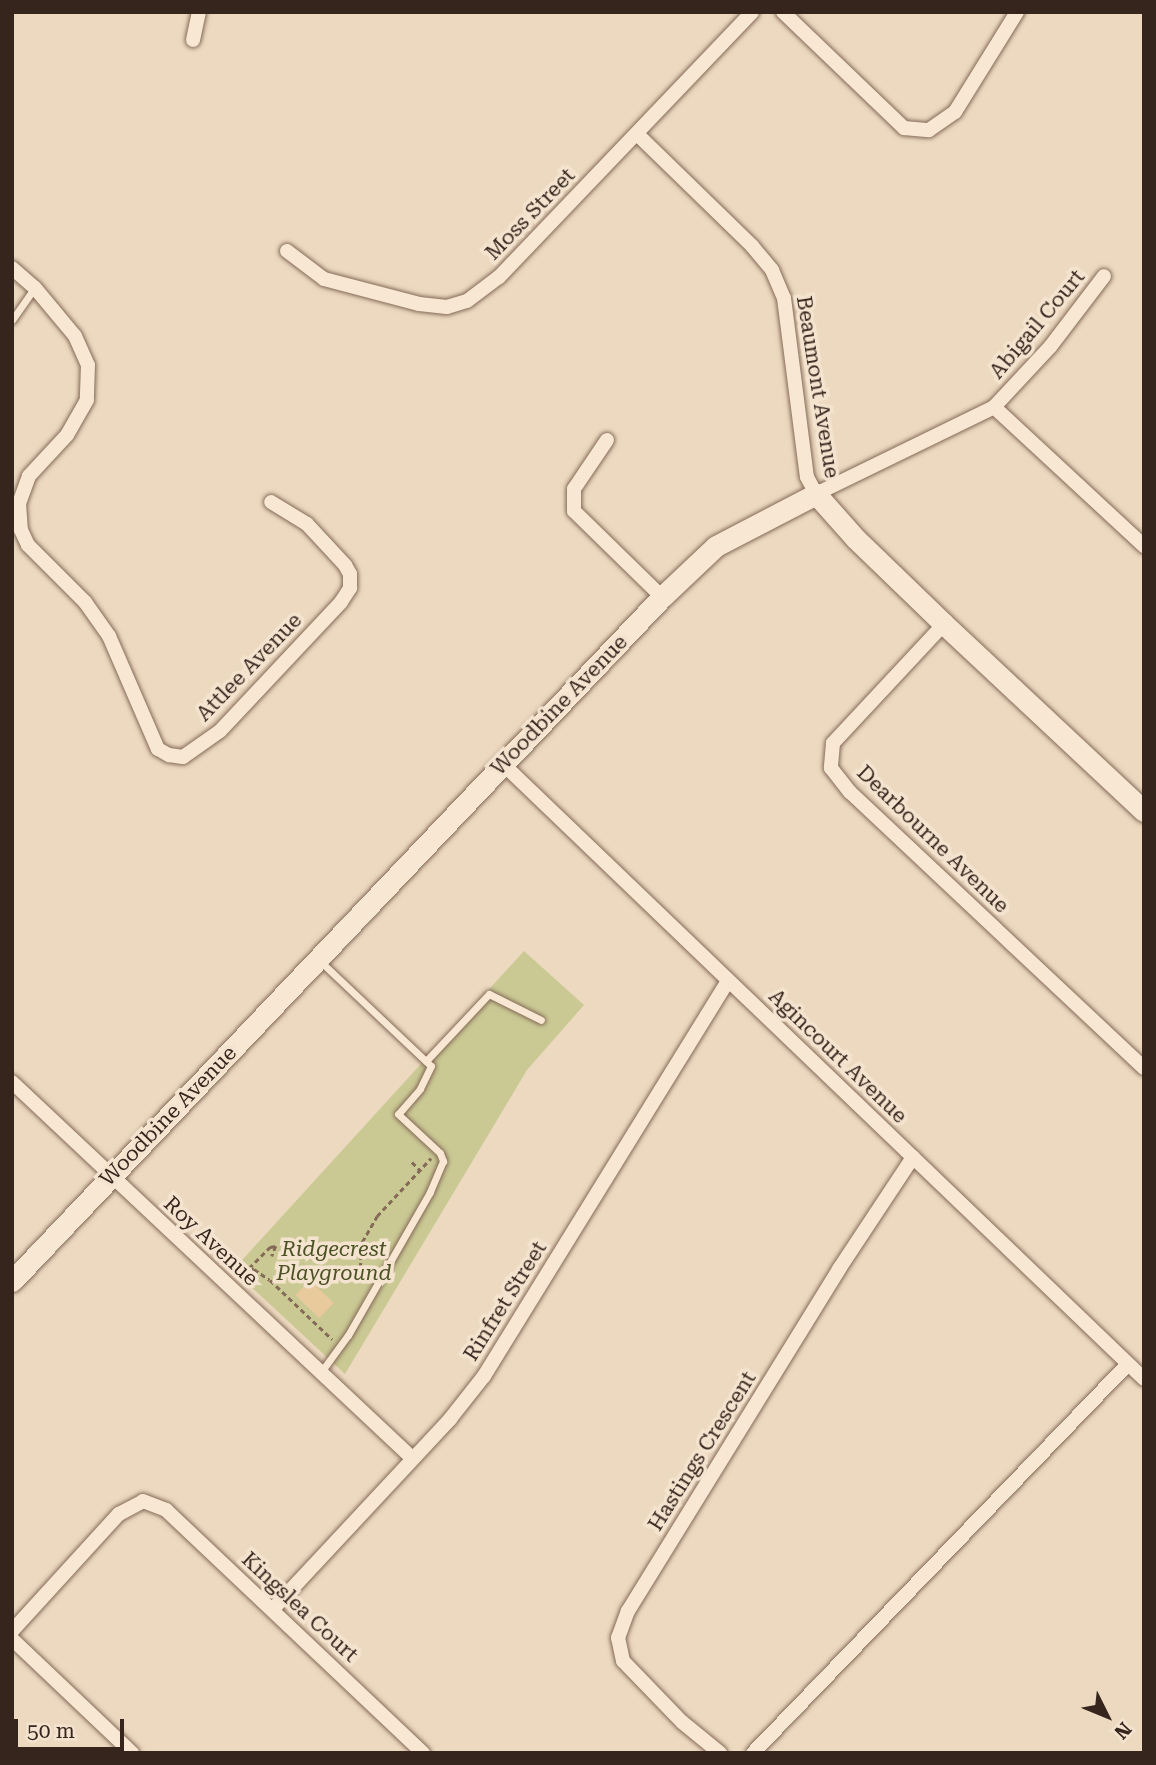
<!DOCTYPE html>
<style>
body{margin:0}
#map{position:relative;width:1156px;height:1765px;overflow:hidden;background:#ecd9c0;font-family:"Roboto Serif",serif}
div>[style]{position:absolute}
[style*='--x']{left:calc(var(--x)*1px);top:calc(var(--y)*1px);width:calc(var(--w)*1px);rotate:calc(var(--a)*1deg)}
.green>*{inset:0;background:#cac994}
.sand>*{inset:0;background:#e8ca9d;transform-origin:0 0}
.path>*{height:2.5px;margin-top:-1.25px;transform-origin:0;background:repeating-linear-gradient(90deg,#856a58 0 5px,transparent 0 8.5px)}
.roads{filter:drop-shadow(0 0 2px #856a58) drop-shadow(0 0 2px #856a58)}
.lane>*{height:7px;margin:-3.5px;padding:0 3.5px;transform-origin:3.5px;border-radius:3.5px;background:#f8e8d3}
.street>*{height:14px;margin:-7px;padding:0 7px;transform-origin:7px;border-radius:7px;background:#f8e8d3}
.secondary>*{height:21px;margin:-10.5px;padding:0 10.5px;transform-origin:10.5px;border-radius:10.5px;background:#f8e8d3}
span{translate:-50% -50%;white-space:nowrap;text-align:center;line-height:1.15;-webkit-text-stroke:7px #f4e4cf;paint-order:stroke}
.street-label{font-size:21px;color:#35251d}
.park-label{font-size:21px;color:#4b5124;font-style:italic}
.frame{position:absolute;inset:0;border:14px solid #35251d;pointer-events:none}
.north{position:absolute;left:1072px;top:1681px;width:70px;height:70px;-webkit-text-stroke:5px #f4e4cf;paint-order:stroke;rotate:133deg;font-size:19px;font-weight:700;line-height:28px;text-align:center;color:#35251d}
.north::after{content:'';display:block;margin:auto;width:24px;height:32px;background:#35251d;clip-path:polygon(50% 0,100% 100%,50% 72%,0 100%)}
.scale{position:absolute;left:14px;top:1719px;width:110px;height:32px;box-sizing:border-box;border:4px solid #35251d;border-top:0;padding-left:9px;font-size:21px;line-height:24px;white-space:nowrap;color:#35251d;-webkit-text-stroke:5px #f4e4cf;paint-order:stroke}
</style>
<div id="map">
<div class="green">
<i style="clip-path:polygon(524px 951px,584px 1005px,527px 1070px,345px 1374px,233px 1270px)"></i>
</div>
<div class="sand">
<i style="left:310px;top:1280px;width:33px;height:21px;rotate:44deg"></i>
</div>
<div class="path">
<i style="--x:412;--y:1162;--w:11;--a:45"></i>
<i style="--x:227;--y:1265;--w:27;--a:8"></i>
<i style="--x:254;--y:1269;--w:19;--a:35"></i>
<i style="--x:270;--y:1280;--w:86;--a:43.6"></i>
<i style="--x:249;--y:1268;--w:30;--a:-45"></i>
<i style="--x:270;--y:1247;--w:6;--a:-9"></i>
<i style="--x:276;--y:1246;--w:11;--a:112"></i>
<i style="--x:368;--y:1281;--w:15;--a:-122"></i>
<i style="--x:360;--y:1268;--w:26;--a:-86"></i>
<i style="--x:362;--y:1242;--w:30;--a:-60"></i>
<i style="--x:377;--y:1216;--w:79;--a:-47"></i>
</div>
<div class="roads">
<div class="lane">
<i style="--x:12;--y:320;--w:38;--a:-55"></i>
<i style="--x:321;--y:962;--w:151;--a:43.4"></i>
<i style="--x:431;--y:1066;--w:25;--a:116"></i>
<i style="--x:420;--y:1089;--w:33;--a:131"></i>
<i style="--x:398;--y:1114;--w:57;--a:42.9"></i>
<i style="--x:440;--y:1153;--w:9;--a:69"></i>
<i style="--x:443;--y:1161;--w:34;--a:113"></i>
<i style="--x:430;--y:1192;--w:165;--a:119.8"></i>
<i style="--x:348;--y:1335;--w:46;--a:126.1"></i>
<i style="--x:426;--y:1061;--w:92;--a:-46.8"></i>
<i style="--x:489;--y:994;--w:58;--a:26.6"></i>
</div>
<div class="street">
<i style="--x:783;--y:12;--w:168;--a:43.8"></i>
<i style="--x:904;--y:128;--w:25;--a:5"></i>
<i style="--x:929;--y:130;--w:32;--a:-35"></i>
<i style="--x:955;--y:112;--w:118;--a:-58.2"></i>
<i style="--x:193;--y:40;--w:29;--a:-78"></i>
<i style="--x:637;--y:134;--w:161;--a:44.2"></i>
<i style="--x:752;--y:246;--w:31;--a:50"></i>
<i style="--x:772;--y:270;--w:30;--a:67"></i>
<i style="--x:784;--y:298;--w:180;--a:82.7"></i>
<i style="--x:807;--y:477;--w:19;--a:62"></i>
<i style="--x:816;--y:494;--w:198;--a:-26"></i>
<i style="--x:994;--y:407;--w:82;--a:-47"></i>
<i style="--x:1050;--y:347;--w:89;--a:-52.7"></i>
<i style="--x:287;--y:251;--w:46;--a:37.1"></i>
<i style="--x:324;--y:279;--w:98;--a:14.7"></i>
<i style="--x:419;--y:304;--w:28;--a:6"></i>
<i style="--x:447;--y:307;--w:21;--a:-17"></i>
<i style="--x:467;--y:301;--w:40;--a:-37"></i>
<i style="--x:499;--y:277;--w:366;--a:-46.3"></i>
<i style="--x:12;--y:268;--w:30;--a:41"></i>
<i style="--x:35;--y:288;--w:62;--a:50.2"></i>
<i style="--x:75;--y:336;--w:32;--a:66"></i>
<i style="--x:88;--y:365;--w:35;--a:92"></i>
<i style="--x:87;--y:400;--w:40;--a:119.7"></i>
<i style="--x:67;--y:435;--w:56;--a:132.8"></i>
<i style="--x:29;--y:476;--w:29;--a:110"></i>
<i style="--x:19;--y:503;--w:27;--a:86"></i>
<i style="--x:21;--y:530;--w:17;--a:65"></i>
<i style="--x:28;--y:545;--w:81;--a:45"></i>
<i style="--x:85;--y:602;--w:42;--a:54.8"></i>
<i style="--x:109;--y:636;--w:123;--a:66.6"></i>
<i style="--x:158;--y:749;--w:13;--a:29"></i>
<i style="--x:169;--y:755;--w:14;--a:8"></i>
<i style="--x:183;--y:757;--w:45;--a:-35.1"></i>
<i style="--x:220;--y:731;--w:177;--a:-46.8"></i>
<i style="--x:341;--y:602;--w:17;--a:-57"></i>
<i style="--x:350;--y:588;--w:14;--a:-90"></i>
<i style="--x:350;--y:574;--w:10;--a:-119"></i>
<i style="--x:345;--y:565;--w:56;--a:-132.8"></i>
<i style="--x:307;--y:524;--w:42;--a:-148.6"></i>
<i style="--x:994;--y:407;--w:205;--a:42.8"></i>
<i style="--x:607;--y:440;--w:59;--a:124"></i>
<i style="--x:574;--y:489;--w:22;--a:90"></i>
<i style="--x:574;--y:511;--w:123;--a:44.3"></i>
<i style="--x:944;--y:624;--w:163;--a:133"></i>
<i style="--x:833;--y:743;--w:25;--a:95"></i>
<i style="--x:831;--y:768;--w:31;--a:52"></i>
<i style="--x:850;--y:792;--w:403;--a:43.2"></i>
<i style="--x:503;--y:764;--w:888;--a:43.81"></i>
<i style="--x:12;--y:1082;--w:550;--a:43.23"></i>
<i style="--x:273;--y:1609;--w:260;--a:-47"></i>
<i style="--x:450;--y:1419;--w:55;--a:-51.7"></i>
<i style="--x:484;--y:1376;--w:464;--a:-58.3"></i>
<i style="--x:12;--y:1631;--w:159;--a:-47.6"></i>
<i style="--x:119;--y:1514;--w:27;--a:-28"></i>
<i style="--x:143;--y:1501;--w:25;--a:21"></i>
<i style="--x:166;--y:1510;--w:354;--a:43.4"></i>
<i style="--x:12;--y:1639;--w:166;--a:43.5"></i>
<i style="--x:720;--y:1753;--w:49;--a:-140.8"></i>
<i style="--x:682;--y:1722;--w:85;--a:-134"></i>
<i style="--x:623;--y:1661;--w:24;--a:-102"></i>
<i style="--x:618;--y:1638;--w:29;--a:-70"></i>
<i style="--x:628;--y:1611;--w:402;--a:-58.3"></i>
<i style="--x:839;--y:1269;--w:134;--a:-56.5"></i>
<i style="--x:753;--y:1753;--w:540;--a:-46.05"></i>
</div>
<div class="secondary">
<i style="--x:12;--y:1281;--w:944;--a:-46.46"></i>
<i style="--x:662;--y:597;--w:74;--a:-43.4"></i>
<i style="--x:716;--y:546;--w:113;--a:-27.5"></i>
<i style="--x:816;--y:494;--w:60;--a:48.4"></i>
<i style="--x:856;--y:539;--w:122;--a:44"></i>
<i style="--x:944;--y:624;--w:274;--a:43.1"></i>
</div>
</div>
<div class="street-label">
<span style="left:530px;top:214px;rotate:-46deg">Moss Street</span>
<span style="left:1037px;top:324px;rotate:-50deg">Abigail Court</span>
<span style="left:818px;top:387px;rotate:81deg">Beaumont Avenue</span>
<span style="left:249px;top:667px;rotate:-46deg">Attlee Avenue</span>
<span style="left:559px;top:705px;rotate:-46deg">Woodbine Avenue</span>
<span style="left:933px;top:839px;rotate:44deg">Dearbourne Avenue</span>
<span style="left:838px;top:1056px;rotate:44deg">Agincourt Avenue</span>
<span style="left:168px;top:1116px;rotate:-46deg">Woodbine Avenue</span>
<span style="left:211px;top:1241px;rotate:43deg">Roy Avenue</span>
<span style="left:505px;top:1301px;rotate:-58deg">Rinfret Street</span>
<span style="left:702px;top:1451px;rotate:-58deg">Hastings Crescent</span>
<span style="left:300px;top:1607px;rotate:43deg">Kingslea Court</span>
</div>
<div class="park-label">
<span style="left:334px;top:1261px">Ridgecrest<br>Playground</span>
</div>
<div class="frame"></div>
<div class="north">N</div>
<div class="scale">50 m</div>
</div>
